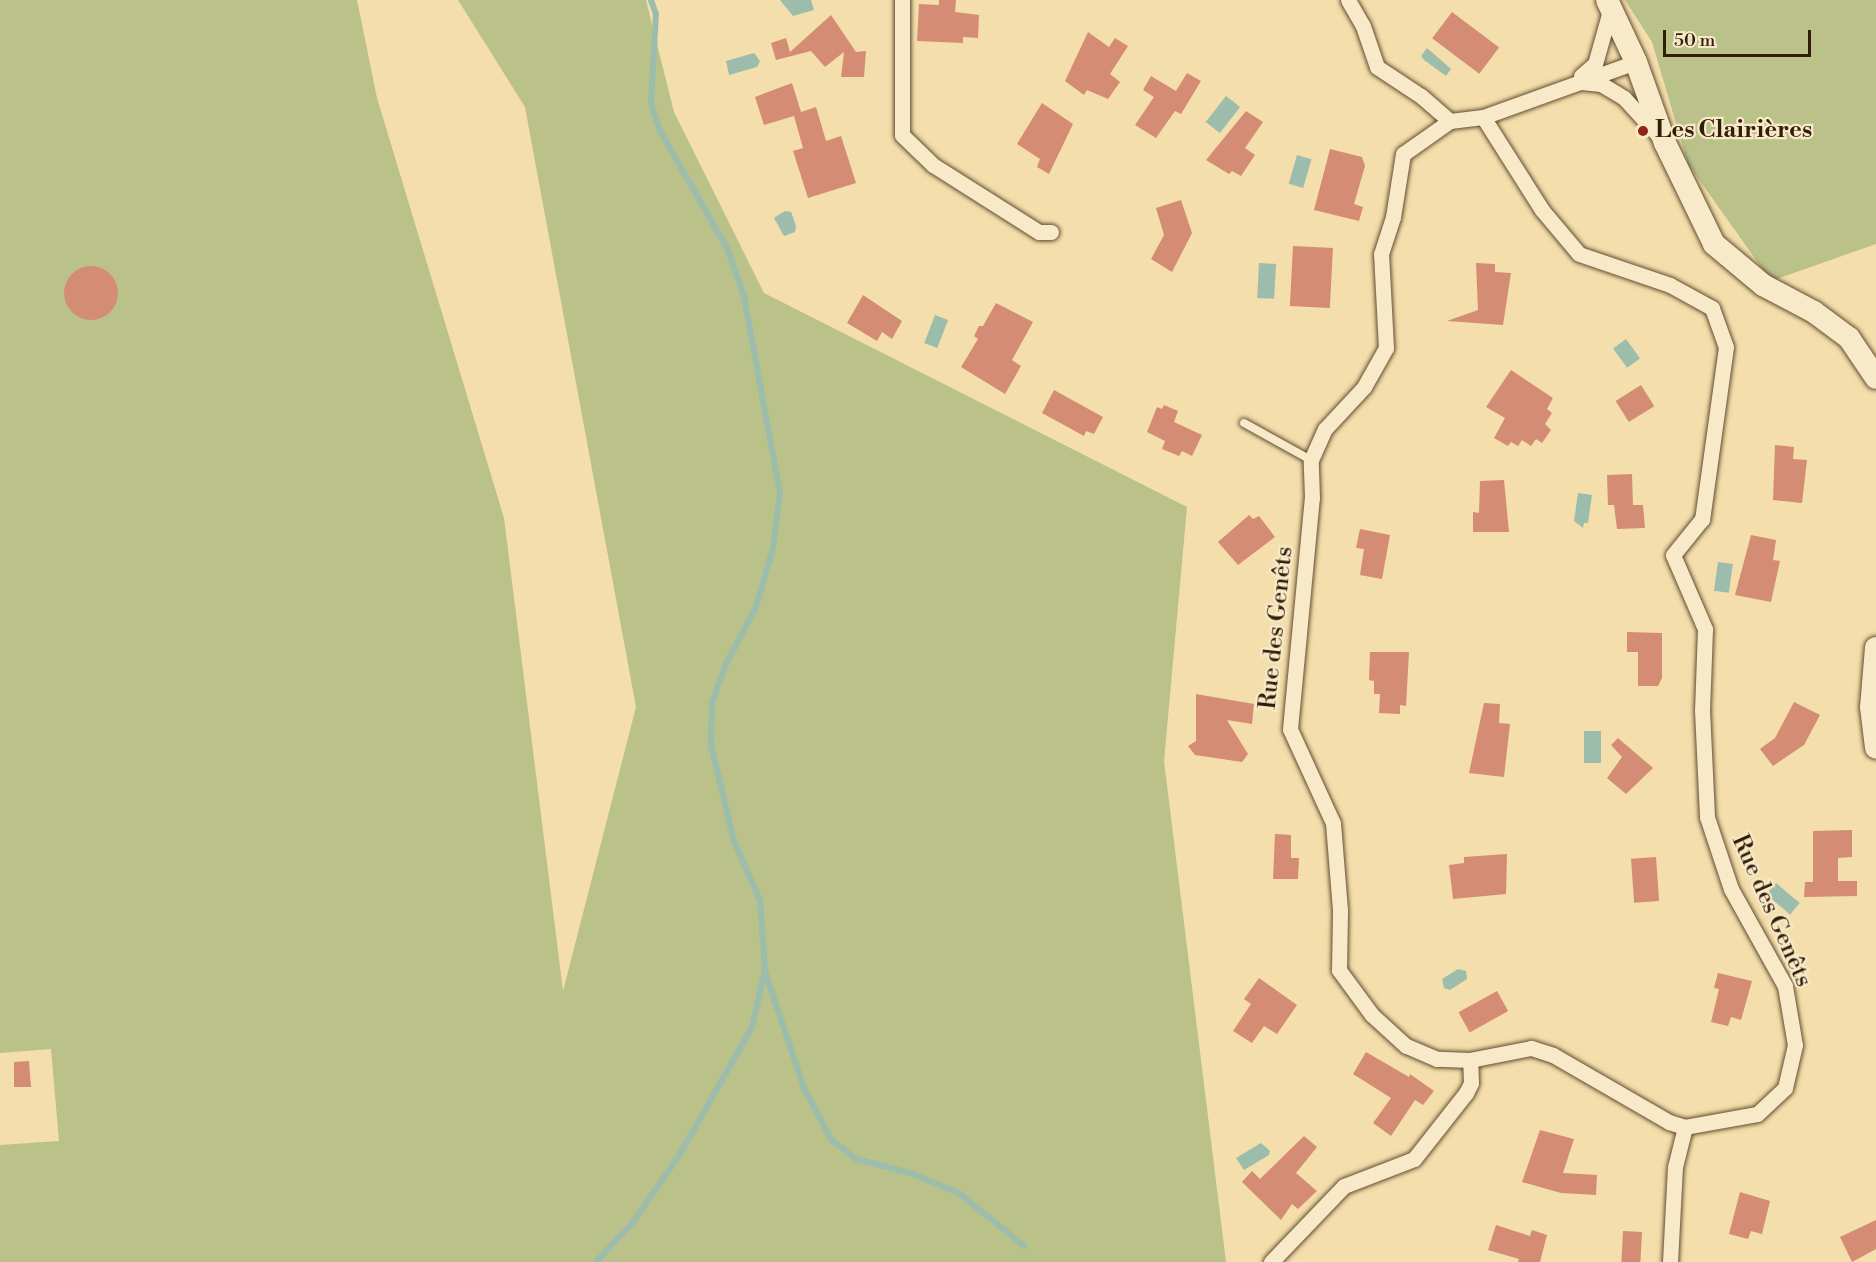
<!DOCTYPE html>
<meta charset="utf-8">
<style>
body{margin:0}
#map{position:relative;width:1876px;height:1262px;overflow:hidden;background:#f4deab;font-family:"Libre Bodoni",serif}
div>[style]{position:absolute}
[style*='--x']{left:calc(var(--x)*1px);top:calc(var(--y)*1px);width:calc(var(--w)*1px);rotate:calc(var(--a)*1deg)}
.green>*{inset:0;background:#bac189}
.water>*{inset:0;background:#9cbcac;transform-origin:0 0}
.stream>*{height:6px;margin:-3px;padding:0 3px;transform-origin:3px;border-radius:3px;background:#9cbcac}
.building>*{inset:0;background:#d48c74;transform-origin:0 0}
.round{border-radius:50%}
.roads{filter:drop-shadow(0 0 2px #624d32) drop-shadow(0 0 2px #624d32)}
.lane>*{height:8px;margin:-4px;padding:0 4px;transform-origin:4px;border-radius:4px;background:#f8eac8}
.street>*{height:15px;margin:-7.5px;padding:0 7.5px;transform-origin:7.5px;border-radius:7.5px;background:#f8eac8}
.secondary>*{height:22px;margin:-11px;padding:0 11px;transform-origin:11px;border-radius:11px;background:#f8eac8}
.dots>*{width:16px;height:16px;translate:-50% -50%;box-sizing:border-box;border:3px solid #f8eac8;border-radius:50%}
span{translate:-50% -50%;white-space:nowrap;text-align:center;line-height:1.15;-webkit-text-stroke:4.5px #f8eac8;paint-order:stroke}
.poi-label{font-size:24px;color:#311d0a;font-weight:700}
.left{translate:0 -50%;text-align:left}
.street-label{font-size:24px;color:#311d0a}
.scale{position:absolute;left:1663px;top:30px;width:148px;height:27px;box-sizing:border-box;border:3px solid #311d0a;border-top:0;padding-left:8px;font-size:18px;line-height:21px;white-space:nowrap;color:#311d0a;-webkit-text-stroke:4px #f8eac8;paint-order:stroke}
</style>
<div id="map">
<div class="green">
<i style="clip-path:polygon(0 0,357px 0,377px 98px,504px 518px,563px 991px,636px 707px,525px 107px,458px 0,646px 0,674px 112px,764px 293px,1187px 507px,1164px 761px,1226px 1262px,0 1262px,0 1145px,59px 1141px,51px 1049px,0 1053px)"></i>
<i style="clip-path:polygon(1625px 0,1876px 0,1876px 244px,1771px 281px,1688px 164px,1652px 42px)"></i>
</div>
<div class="water">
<i style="clip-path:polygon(780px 0,811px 0,814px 10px,793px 16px)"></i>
<i style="clip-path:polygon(1427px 48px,1451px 69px,1446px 76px,1424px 60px,1421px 56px)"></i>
<i style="clip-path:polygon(754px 53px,760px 61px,757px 67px,729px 75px,726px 61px)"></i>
<i style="left:1226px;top:96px;width:18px;height:33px;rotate:38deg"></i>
<i style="left:1297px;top:155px;width:15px;height:30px;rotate:16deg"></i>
<i style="clip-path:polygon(785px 211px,791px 212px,796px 226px,795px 232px,784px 236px,774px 218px)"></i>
<i style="left:1259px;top:263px;width:17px;height:35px;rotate:3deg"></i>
<i style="left:935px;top:315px;width:14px;height:30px;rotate:21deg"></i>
<i style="left:1626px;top:339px;width:24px;height:16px;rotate:54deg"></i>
<i style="clip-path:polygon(1578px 493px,1592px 495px,1588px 523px,1584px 523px,1583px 528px,1574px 521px)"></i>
<i style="left:1718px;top:562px;width:15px;height:29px;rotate:8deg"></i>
<i style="left:1584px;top:731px;width:17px;height:32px"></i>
<i style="left:1776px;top:883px;width:31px;height:15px;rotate:40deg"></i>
<i style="clip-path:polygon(1458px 969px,1466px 971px,1467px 979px,1450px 990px,1444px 988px,1442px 979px)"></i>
<i style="clip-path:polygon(1261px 1143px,1270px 1151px,1269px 1155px,1244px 1170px,1236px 1158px)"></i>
</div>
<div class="stream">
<i style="--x:765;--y:972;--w:122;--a:71.4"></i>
<i style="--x:804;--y:1088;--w:58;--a:62.1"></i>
<i style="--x:831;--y:1139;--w:32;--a:39"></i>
<i style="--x:856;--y:1159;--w:56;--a:14.5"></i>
<i style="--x:910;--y:1173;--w:53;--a:22.2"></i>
<i style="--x:959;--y:1193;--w:84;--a:39.2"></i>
<i style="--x:596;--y:1262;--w:56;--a:-47.2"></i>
<i style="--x:634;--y:1221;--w:81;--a:-55.5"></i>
<i style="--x:680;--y:1154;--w:146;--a:-60.4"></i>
<i style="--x:752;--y:1027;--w:58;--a:-77.2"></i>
<i style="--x:765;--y:970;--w:70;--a:-94.1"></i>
<i style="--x:760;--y:900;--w:64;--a:-113.8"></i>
<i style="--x:734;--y:841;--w:99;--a:-103.5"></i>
<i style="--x:711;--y:745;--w:43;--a:-88.7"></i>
<i style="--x:712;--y:702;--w:40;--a:-69.8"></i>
<i style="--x:726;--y:664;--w:64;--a:-62.2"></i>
<i style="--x:756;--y:607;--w:61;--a:-73.9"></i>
<i style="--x:773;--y:548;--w:55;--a:-82.7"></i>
<i style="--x:780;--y:493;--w:200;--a:-100.4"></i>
<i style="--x:744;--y:296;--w:51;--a:-109.5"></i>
<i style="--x:727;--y:248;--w:135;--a:-119.8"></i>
<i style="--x:660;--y:131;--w:29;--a:-108"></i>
<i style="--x:651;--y:103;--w:89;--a:-86.8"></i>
<i style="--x:656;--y:14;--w:15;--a:-110"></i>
</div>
<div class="building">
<i style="clip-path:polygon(939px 0,956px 0,955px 12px,979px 15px,978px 38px,963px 37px,963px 43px,917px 41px,919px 4px,939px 5px)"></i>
<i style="left:1452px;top:12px;width:59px;height:33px;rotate:37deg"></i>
<i style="clip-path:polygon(831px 15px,856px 52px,866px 51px,864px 77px,841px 77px,844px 52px,825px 67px,811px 51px,776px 60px,771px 43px,786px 38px,790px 52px)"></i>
<i style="clip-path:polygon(1088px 32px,1109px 47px,1115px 38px,1128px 46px,1110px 74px,1120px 82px,1108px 99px,1087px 90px,1084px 95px,1065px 81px)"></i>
<i style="clip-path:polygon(1187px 73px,1201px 81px,1181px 114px,1175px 111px,1156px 138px,1135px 125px,1154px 97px,1143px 90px,1151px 76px,1176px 91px)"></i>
<i style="clip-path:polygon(792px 83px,801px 112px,816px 107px,826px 141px,841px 136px,856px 183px,808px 198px,793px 151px,803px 148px,794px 116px,764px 125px,755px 97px)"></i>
<i style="clip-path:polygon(1042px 103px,1073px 124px,1049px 174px,1037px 167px,1040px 159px,1017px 144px)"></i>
<i style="clip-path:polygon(1246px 111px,1263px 122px,1245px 148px,1255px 155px,1241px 176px,1232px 171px,1229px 174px,1206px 160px)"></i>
<i style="clip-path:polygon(1330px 149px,1362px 157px,1365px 166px,1354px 204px,1363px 207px,1359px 221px,1314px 210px)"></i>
<i style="clip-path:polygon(1181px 200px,1192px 233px,1172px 272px,1151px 259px,1164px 235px,1156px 208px)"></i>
<i style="left:1293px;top:246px;width:40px;height:60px;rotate:3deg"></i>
<i style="clip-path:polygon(1476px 263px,1495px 264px,1495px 272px,1511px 273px,1503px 325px,1447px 321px,1478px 310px)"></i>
<i class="round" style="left:64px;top:266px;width:54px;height:54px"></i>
<i style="clip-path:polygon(863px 295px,902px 321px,892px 339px,882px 332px,877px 341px,847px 323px)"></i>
<i style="clip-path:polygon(996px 303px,1033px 322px,1012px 360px,1021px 366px,1005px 394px,961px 367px,978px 339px,974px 336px,979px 326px,983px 326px)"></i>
<i style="clip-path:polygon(1511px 370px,1553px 398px,1547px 409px,1552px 413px,1545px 424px,1551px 430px,1542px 443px,1536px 439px,1531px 446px,1522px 440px,1518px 446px,1511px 442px,1508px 446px,1494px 438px,1505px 418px,1486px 407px)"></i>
<i style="left:1641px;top:385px;width:25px;height:30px;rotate:58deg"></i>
<i style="clip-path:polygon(1054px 390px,1103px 417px,1094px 434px,1086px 431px,1084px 436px,1042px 413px)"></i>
<i style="clip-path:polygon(1164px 405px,1178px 411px,1174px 422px,1202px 435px,1192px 456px,1182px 451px,1179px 456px,1162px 449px,1165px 441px,1147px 432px,1157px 407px,1162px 409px)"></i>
<i style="clip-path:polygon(1775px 445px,1794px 447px,1793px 459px,1807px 460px,1802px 503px,1773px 500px)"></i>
<i style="clip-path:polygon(1632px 474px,1633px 505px,1643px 505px,1645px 528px,1617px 529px,1614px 505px,1608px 505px,1607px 475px)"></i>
<i style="clip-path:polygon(1504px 480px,1509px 532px,1473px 532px,1473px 512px,1479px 513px,1480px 481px)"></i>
<i style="clip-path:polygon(1249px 515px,1253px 519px,1259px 516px,1275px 537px,1238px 565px,1218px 542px)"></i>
<i style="clip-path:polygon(1360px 529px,1390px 535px,1382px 579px,1360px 575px,1364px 549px,1356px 548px)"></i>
<i style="clip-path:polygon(1751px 535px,1776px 540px,1773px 560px,1780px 561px,1771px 602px,1735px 595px)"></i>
<i style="clip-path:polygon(1627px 632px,1662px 633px,1662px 678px,1658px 686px,1638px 686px,1638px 652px,1627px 652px)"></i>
<i style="clip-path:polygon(1370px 652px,1409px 652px,1406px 706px,1400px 705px,1400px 714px,1379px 713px,1380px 694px,1374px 694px,1374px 681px,1369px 680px)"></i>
<i style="clip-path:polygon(1196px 694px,1254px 704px,1252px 724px,1227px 720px,1248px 754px,1242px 762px,1195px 755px,1188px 746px,1196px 741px)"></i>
<i style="clip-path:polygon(1794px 702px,1820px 715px,1804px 745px,1773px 766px,1760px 749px,1775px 738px)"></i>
<i style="clip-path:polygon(1484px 703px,1500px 704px,1499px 723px,1510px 724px,1504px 777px,1469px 773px)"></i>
<i style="clip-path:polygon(1618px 738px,1653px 768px,1626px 794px,1607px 778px,1622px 757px,1611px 745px)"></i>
<i style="clip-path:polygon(1852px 830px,1852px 857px,1838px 858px,1838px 881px,1829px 881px,1857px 881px,1857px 896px,1804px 897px,1805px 882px,1813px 882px,1813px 831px)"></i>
<i style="clip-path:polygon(1275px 834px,1291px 835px,1291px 858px,1299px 858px,1298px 879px,1273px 879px)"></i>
<i style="clip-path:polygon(1507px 854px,1506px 894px,1453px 899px,1449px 865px,1464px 863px,1464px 857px)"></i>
<i style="left:1656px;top:857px;width:44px;height:25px;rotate:86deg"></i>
<i style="clip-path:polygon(1718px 973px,1752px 981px,1741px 1020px,1731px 1017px,1728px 1026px,1711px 1022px,1719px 989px,1714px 988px)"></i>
<i style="clip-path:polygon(1259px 978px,1297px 1005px,1277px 1034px,1264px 1026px,1252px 1043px,1233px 1031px,1251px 1004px,1244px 999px)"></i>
<i style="left:1497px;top:991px;width:23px;height:44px;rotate:61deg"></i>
<i style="clip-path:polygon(1366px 1052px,1409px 1077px,1410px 1074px,1434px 1091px,1423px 1105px,1415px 1100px,1391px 1136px,1373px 1123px,1391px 1098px,1353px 1074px)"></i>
<i style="clip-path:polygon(29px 1061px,31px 1087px,14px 1087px,14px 1062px)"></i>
<i style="clip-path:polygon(1540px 1130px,1574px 1139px,1563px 1173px,1597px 1175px,1596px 1195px,1561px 1193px,1522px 1182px)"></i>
<i style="clip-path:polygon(1304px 1136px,1317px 1147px,1296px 1173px,1317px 1191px,1298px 1209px,1292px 1204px,1281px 1220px,1242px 1182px,1252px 1171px,1260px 1179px)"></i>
<i style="clip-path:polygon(1740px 1192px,1770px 1201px,1762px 1234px,1751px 1231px,1748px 1239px,1729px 1234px)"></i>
<i style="clip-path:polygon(1876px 1220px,1876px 1249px,1852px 1262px,1840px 1237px)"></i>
<i style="clip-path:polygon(1496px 1225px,1530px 1236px,1532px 1230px,1547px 1235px,1540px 1262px,1518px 1262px,1519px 1259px,1488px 1250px)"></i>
<i style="left:1623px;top:1231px;width:19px;height:31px;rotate:3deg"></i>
</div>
<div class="roads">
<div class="lane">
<i style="--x:1244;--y:423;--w:77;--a:28.9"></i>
</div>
<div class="street">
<i style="--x:902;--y:0;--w:135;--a:90"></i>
<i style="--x:902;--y:135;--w:43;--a:44.1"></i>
<i style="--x:933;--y:165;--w:125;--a:32.3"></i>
<i style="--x:1039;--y:232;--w:12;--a:0"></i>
<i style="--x:1348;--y:0;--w:30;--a:60"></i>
<i style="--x:1363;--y:26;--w:43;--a:71.1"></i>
<i style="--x:1377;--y:67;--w:53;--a:33.4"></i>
<i style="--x:1421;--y:96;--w:38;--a:41"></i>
<i style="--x:1581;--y:76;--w:18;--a:-41"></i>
<i style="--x:1595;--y:64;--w:59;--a:-74.3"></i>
<i style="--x:1581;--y:82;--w:20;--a:6"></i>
<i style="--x:1601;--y:84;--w:27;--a:31"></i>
<i style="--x:1624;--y:98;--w:52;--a:47.4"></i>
<i style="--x:1483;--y:117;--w:110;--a:57.6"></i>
<i style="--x:1542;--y:210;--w:57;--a:49.9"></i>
<i style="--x:1579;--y:254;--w:96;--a:18.8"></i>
<i style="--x:1670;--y:285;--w:48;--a:28.7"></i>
<i style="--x:1712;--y:308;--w:41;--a:70.3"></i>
<i style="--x:1726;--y:347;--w:174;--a:97.9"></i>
<i style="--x:1702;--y:519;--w:46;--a:128.9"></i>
<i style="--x:1673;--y:555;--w:81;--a:66.6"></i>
<i style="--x:1705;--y:629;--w:81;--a:92.1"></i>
<i style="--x:1702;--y:710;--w:107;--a:87.3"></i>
<i style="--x:1707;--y:817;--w:76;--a:71.6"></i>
<i style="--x:1731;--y:889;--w:111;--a:60.9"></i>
<i style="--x:1785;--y:986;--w:60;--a:80.4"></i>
<i style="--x:1795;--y:1045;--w:44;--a:103.1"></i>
<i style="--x:1785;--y:1088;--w:38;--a:137"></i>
<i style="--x:1757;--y:1114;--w:73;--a:169.8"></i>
<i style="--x:1685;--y:1127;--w:17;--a:-163"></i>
<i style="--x:1669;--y:1122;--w:134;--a:-150"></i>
<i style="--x:1553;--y:1055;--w:23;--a:-162"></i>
<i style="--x:1531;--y:1048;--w:62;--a:168.9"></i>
<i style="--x:1470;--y:1060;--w:33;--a:-178"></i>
<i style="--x:1437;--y:1059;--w:34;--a:-157"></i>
<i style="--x:1406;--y:1046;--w:46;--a:-137.6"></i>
<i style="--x:1372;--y:1015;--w:56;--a:-126.3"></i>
<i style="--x:1339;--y:970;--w:60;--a:-89"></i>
<i style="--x:1340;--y:910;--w:87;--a:-94.6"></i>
<i style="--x:1333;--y:823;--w:103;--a:-114.6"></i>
<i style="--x:1290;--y:729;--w:232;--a:-84.6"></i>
<i style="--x:1312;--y:498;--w:38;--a:-92"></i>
<i style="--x:1311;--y:460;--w:34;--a:-66"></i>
<i style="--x:1325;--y:429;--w:57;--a:-47.1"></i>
<i style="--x:1364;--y:387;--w:45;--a:-60.6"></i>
<i style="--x:1386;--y:348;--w:94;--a:-93"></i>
<i style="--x:1381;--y:254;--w:39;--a:-72"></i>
<i style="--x:1393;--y:217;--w:64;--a:-81"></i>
<i style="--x:1403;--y:154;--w:57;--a:-35.1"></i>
<i style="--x:1450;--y:121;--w:33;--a:-7"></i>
<i style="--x:1483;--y:117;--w:163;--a:-19.8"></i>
<i style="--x:1271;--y:1262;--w:105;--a:-46.2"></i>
<i style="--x:1344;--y:1186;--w:75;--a:-21.1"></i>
<i style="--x:1414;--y:1159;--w:84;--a:-51.8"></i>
<i style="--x:1466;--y:1093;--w:11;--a:-63"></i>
<i style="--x:1471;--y:1083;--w:23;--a:-92"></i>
<i style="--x:1670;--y:1262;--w:95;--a:-87"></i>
<i style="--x:1675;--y:1167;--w:41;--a:-76"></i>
</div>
<div class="secondary">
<i style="--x:1607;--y:0;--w:68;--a:64.9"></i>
<i style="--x:1636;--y:62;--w:86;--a:70.3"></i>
<i style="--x:1665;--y:143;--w:112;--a:64.1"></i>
<i style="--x:1714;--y:244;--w:64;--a:39.9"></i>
<i style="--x:1763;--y:285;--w:58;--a:27.9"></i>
<i style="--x:1814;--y:312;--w:44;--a:36.6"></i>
<i style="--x:1849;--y:338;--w:48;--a:56"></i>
<i style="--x:1876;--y:648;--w:59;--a:94.8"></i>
<i style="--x:1871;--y:707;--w:41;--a:83"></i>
</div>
</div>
<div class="dots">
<i style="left:1643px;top:131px;background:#8f2418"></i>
</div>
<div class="poi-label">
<span class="left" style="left:1655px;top:131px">Les Clairières</span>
</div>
<div class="street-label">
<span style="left:1277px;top:628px;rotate:-84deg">Rue des Genêts</span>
<span style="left:1771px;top:911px;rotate:66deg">Rue des Genêts</span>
</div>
<div class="scale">50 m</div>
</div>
